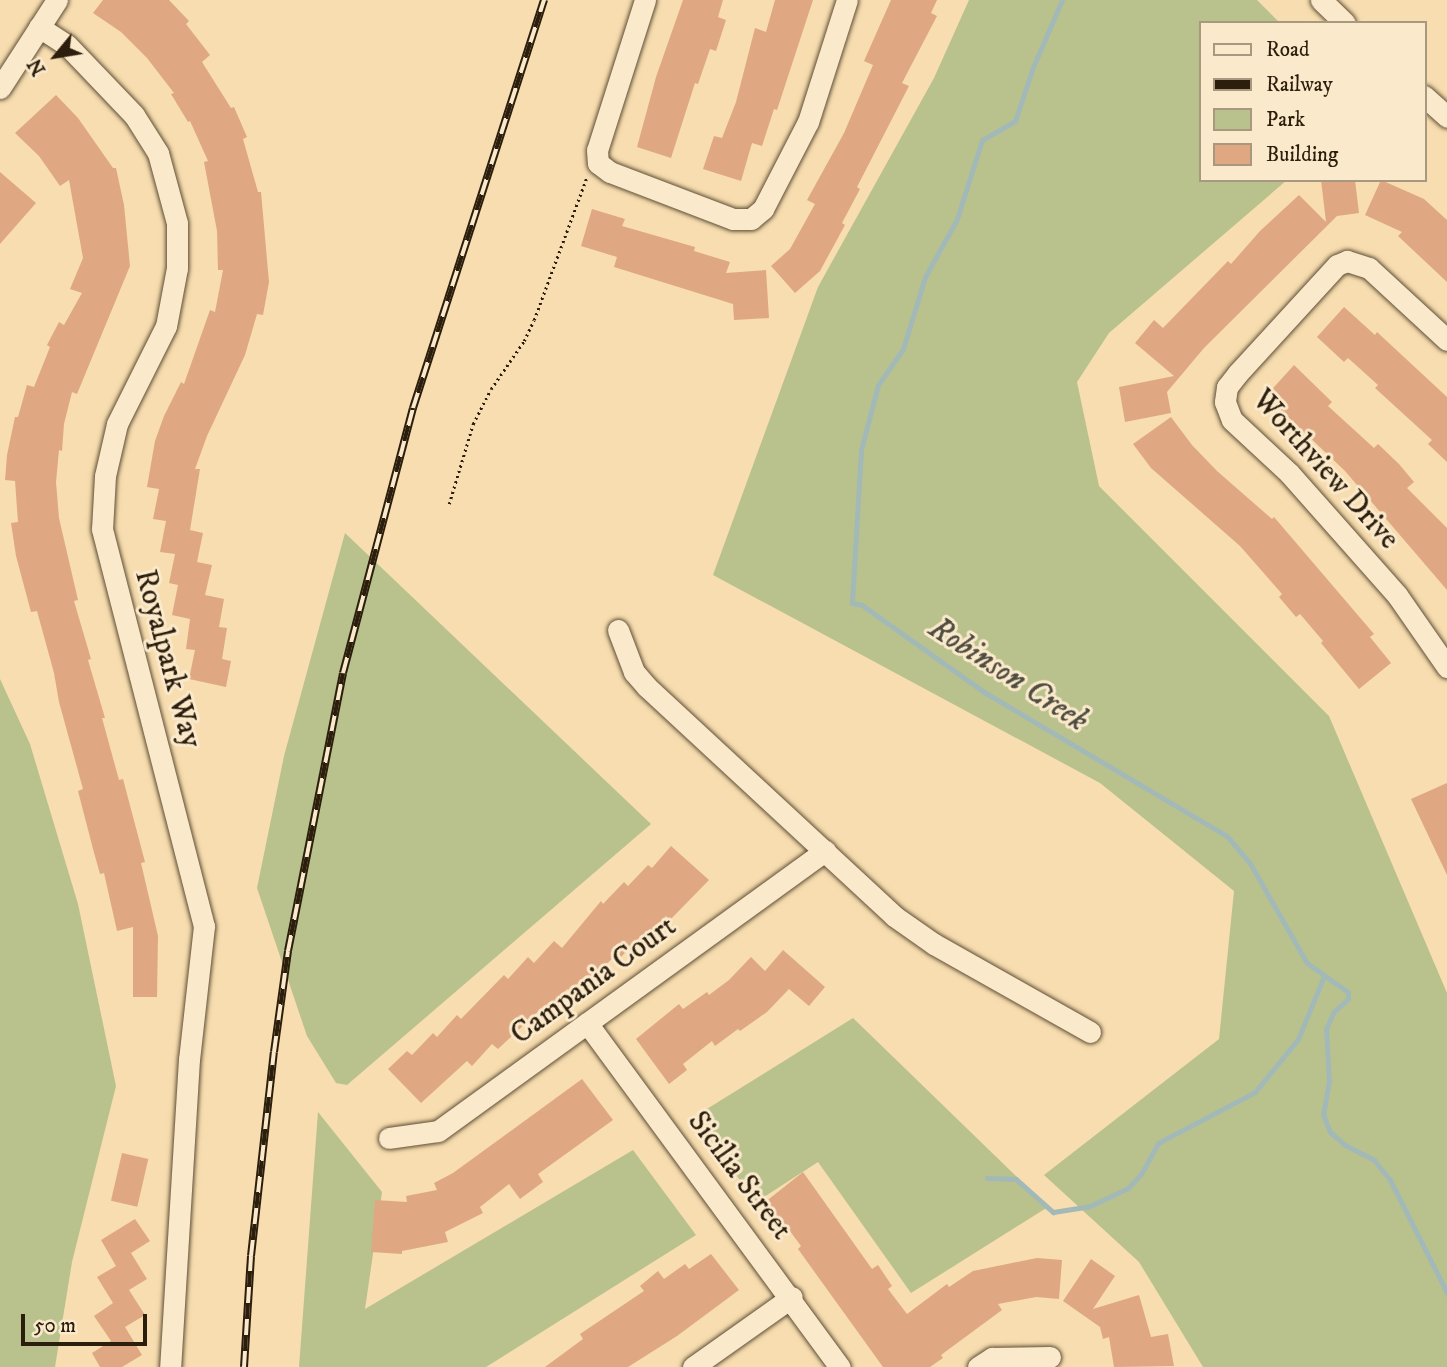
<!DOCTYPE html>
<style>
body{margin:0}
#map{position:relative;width:1447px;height:1367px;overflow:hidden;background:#f7ddaf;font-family:"IM FELL DW Pica",serif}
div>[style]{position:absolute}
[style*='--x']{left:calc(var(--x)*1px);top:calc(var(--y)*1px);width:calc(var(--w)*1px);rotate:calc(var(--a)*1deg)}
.green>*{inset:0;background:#b9c28d}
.stream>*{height:5px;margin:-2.5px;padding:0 2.5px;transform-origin:2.5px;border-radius:2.5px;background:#a2b9b7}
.building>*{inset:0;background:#dfa883;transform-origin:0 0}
.path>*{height:2.5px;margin-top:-1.25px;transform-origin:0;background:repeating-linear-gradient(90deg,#2c1e0d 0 2px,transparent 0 5.5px)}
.roads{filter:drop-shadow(0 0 2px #5f4e36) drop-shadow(0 0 2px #5f4e36)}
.minor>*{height:21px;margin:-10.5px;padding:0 10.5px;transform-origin:10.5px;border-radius:10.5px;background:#fae9cb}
.rail>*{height:8px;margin-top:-4px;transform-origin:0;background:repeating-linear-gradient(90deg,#fae9cb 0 16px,#2c1e0d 0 32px);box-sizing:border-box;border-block:2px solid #2c1e0d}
span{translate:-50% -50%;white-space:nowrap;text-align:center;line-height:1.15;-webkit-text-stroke:6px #fae9cb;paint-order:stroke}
.street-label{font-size:30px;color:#2c1e0d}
.water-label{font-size:32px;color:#4f4c40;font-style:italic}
.legend{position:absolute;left:1199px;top:21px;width:228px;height:161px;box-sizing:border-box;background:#fae9cb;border:2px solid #a8987f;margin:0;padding:9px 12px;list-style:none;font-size:21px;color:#2c1e0d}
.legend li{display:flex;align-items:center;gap:14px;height:35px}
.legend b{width:35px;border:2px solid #a8987f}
.north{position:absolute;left:21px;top:21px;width:70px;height:70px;-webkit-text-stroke:5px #fae9cb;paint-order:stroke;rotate:240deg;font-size:19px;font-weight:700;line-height:28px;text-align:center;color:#2c1e0d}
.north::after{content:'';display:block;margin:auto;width:24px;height:32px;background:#2c1e0d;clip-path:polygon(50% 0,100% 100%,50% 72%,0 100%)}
.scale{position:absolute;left:21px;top:1314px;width:126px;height:32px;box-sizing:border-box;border:4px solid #2c1e0d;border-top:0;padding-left:9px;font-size:21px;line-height:24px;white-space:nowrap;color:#2c1e0d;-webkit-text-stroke:5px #fae9cb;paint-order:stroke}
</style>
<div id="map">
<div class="green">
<i style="clip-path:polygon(969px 0,1257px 0,1280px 23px,1200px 23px,1200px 180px,1287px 180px,1109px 333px,1077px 382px,1099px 486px,1329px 716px,1447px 993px,1447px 1367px,1203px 1367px,1139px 1262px,1044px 1175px,1219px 1039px,1234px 891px,1100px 783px,713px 575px,818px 287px,934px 78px)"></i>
<i style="clip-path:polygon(345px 533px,651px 824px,347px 1085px,336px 1083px,307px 1036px,257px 888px,284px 756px)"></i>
<i style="clip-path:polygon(0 679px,30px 744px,78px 904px,116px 1086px,72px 1262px,55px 1367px,0 1367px)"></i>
<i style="clip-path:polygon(853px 1018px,1048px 1207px,911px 1293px,818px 1162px,756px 1202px,694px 1117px)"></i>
<i style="clip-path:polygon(318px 1112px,382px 1192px,365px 1309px,633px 1150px,696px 1235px,486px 1367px,299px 1367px)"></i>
</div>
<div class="stream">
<i style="--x:1062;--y:0;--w:73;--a:113.4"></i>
<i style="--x:1033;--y:67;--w:57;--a:108.4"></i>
<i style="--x:1015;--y:121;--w:38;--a:150"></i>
<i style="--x:982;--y:140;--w:83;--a:107.6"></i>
<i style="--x:957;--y:219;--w:66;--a:118.9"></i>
<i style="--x:925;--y:277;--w:75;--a:107"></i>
<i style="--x:903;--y:349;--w:44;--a:124.8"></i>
<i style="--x:878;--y:385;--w:67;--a:104.7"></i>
<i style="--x:861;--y:450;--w:153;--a:93.4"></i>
<i style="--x:852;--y:603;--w:10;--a:11"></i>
<i style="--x:862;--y:605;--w:150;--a:35.5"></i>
<i style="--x:984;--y:692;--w:282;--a:30.7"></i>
<i style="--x:1227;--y:836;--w:38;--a:50"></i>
<i style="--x:1251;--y:865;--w:113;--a:60.3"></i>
<i style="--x:1307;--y:963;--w:50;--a:35.3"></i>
<i style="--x:1348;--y:992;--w:7;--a:90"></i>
<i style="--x:1348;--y:999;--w:18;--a:139"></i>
<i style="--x:1334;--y:1011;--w:20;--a:114"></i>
<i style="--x:1326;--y:1029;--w:52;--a:86.7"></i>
<i style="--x:1329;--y:1081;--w:34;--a:100"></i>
<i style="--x:1323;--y:1114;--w:19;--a:69"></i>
<i style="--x:1330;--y:1132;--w:20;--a:41"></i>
<i style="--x:1345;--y:1145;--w:33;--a:27"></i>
<i style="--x:1374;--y:1160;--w:26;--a:51"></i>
<i style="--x:1390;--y:1180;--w:127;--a:63.2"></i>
<i style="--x:987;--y:1178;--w:29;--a:2"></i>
<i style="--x:1016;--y:1179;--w:50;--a:41.7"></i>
<i style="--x:1053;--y:1212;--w:37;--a:-9"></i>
<i style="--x:1090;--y:1206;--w:42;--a:-25.3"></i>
<i style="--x:1128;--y:1188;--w:19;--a:-47"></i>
<i style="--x:1141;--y:1174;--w:35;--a:-61"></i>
<i style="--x:1158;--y:1143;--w:110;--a:-27.7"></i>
<i style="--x:1255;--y:1092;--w:68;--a:-50.9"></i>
<i style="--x:1298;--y:1039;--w:68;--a:-67.6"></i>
</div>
<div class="building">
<i style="clip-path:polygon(103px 0,169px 0,189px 21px,186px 24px,210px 55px,202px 62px,231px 108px,234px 107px,247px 137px,243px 139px,258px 192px,261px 192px,269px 282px,263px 315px,257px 314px,245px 355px,207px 436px,195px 469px,200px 469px,190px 530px,203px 533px,197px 562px,212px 565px,205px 595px,224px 599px,219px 627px,227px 628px,222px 659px,231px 661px,226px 687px,189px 679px,195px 650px,186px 649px,190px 619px,172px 615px,178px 585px,169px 583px,175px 554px,160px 552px,166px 521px,153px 519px,159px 489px,147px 487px,155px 441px,164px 416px,181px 382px,184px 384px,210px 310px,215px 312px,223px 270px,218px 270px,217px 231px,204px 162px,208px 161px,190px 121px,188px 122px,171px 94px,174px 93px,147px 58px,121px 32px,93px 13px)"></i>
<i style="clip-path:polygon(683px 0,723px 0,718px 17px,726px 20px,716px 51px,710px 49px,698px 84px,695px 83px,671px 158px,637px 147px,656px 77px)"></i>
<i style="clip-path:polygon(775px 0,813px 0,777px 110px,774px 109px,762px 146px,752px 143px,741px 181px,703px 169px,714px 136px,722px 138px,736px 102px,755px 28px,766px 32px)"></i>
<i style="clip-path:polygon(891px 0,937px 0,931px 13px,937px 16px,902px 83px,909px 86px,857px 187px,860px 189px,842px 223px,845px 225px,820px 271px,795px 293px,771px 266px,790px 249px,815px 204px,807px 200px,844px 133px,873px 65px,864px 61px)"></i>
<i style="clip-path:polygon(56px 95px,78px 118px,113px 168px,116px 168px,124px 205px,130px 266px,77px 394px,72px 392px,64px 424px,62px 451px,59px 450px,56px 482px,59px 518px,78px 600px,74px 601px,91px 659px,88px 660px,105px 718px,102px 718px,119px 780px,123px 779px,145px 862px,141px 863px,158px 936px,157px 997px,133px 997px,133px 927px,117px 931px,104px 873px,100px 874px,93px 849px,78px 791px,83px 789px,59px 702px,54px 673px,37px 611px,31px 612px,16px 556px,11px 523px,18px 522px,15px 481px,5px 480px,7px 455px,15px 417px,18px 417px,27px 385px,34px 387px,50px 347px,47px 345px,59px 322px,64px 325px,82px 293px,70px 289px,83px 258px,69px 180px,60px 186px,39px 156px,15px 133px)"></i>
<i style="clip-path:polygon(0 172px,36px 203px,0 244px)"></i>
<i style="clip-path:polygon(1321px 180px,1355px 180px,1359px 213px,1337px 216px,1204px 348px,1167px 392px,1171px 413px,1125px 422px,1119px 387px,1174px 376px,1135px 343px,1154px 320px,1163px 328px,1228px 261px,1231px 264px,1260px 231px,1299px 195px,1326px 222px)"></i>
<i style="clip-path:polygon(1381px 180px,1424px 199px,1447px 220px,1447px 282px,1398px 236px,1402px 232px,1365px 215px)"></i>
<i style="clip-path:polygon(592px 209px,625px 219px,622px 226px,695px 247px,694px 251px,730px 262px,726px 273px,766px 270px,769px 318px,734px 320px,733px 304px,614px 267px,617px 257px,581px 246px)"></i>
<i style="clip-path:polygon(1344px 307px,1375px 335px,1377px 332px,1447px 397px,1447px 462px,1428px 444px,1432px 440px,1375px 388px,1378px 385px,1348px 358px,1344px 362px,1317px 337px)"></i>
<i style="clip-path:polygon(1294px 365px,1332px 402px,1328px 406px,1374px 448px,1378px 444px,1399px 464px,1414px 482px,1407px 488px,1447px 528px,1447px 590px,1345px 471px,1266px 396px)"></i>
<i style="clip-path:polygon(1171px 417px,1192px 445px,1217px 471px,1272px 519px,1274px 517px,1374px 634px,1370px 637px,1391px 663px,1359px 689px,1321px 643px,1323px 641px,1300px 614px,1296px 617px,1279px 597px,1282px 594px,1240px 546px,1151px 468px,1133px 444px)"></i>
<i style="clip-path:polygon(1447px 783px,1447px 875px,1411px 799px)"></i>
<i style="clip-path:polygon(671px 846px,709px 880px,670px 920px,666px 916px,646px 938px,642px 935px,621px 957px,617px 954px,574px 995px,567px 989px,546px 1013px,541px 1009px,498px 1049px,492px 1044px,472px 1066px,467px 1061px,421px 1103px,388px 1069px,407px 1051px,412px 1055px,433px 1033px,437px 1037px,457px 1015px,461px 1019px,504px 975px,508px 979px,528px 957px,534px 963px,554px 941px,562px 948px,601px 901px,603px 904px,624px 882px,628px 886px,648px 865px,652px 868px)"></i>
<i style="clip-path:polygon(783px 950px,825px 987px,809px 1006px,789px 989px,767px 1012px,740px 1031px,738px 1029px,715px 1046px,712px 1041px,683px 1064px,687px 1070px,669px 1084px,636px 1039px,679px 1004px,683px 1009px,707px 992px,709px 995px,729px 980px,751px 957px,765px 971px)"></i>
<i style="clip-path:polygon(582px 1079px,613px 1120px,538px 1174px,543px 1182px,520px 1199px,509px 1184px,480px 1207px,483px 1213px,445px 1232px,448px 1242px,402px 1251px,402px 1254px,371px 1252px,375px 1200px,407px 1202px,406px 1196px,437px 1190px,434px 1183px,453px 1173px)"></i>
<i style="left:122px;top:1153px;width:27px;height:49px;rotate:13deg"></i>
<i style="clip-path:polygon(803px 1172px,872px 1269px,878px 1265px,892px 1286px,888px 1289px,907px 1314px,947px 1284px,949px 1287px,973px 1271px,1037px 1258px,1062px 1260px,1059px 1299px,1036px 1297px,998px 1304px,1002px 1310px,941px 1355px,943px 1358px,930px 1367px,883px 1367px,798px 1249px,801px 1246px,781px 1219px,779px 1221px,764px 1203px)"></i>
<i style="clip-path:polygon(135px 1219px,150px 1241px,131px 1253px,147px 1279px,129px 1290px,145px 1315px,125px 1327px,142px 1355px,122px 1367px,100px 1367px,92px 1353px,111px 1341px,94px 1316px,113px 1303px,97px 1277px,116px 1266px,101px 1240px)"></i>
<i style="clip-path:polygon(711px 1254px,739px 1290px,677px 1336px,628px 1367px,545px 1367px,583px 1339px,580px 1334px,644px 1291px,640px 1286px,658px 1271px,664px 1279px,685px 1264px,689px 1269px)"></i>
<i style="clip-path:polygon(1091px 1259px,1115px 1276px,1093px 1309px,1139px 1295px,1151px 1337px,1168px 1334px,1174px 1366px,1114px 1367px,1109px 1337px,1103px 1339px,1100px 1327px,1063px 1301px)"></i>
</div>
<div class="path">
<i style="--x:449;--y:504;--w:84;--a:-73.3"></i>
<i style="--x:473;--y:424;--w:39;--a:-63"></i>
<i style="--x:491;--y:389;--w:58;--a:-55.5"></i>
<i style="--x:524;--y:341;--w:23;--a:-65"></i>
<i style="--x:534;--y:320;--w:153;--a:-69.7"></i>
</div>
<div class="roads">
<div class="minor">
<i style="--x:645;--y:0;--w:157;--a:107.7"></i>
<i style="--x:597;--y:150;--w:13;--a:86"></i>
<i style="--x:598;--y:163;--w:15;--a:37"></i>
<i style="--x:610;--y:172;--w:132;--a:20.9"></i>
<i style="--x:733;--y:219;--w:18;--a:0"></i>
<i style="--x:751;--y:219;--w:16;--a:-40"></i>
<i style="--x:763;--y:209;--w:98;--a:-62.7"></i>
<i style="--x:808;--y:122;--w:128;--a:-72.3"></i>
<i style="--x:1321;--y:0;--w:33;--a:44"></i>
<i style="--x:39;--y:27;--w:33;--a:33"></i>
<i style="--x:67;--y:45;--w:97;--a:46.3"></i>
<i style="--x:134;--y:115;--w:45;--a:57.7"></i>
<i style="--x:158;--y:153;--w:73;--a:74.8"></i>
<i style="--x:177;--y:223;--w:45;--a:90"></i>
<i style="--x:177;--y:268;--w:59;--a:100.7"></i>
<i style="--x:166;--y:326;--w:110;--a:116.6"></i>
<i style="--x:117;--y:424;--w:53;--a:103"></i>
<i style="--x:105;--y:476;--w:53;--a:93.2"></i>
<i style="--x:102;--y:529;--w:410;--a:75.6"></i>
<i style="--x:204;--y:926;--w:134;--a:96.4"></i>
<i style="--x:189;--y:1059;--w:309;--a:93.5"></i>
<i style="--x:0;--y:88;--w:105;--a:-57.1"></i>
<i style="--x:1424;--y:96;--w:31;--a:42"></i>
<i style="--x:1447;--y:340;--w:106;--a:-137.3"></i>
<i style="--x:1369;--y:268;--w:23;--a:-162"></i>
<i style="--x:1347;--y:261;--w:11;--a:158"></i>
<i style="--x:1337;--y:265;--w:147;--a:132.5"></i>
<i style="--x:1238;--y:373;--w:18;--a:128"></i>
<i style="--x:1227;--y:387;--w:15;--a:98"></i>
<i style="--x:1225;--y:402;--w:19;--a:69"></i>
<i style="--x:1232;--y:420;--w:78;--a:42.9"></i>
<i style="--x:1289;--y:473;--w:163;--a:48.5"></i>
<i style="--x:1397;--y:595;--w:88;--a:55.2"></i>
<i style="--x:618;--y:630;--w:45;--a:69.1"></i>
<i style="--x:634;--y:672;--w:20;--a:49"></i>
<i style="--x:647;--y:687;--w:337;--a:42.8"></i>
<i style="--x:894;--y:916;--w:49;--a:35"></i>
<i style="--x:934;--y:944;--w:179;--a:29.4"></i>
<i style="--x:587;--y:1023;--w:427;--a:53.7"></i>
<i style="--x:389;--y:1138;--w:49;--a:-8.1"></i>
<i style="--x:438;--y:1131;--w:478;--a:-35.9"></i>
<i style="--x:693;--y:1367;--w:121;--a:-35.3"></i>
<i style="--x:978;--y:1367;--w:17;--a:-33"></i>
<i style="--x:992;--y:1358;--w:58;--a:-1"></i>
</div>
</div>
<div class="rail">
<i style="--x:244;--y:1367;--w:111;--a:-86.4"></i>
<i style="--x:251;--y:1256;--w:205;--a:-83.6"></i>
<i style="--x:274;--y:1052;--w:102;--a:-82.1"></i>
<i style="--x:288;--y:951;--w:283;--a:-78.8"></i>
<i style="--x:343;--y:673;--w:274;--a:-75.2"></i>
<i style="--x:413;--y:408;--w:429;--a:-72.2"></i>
</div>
<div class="street-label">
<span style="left:1325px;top:470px;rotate:48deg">Worthview Drive</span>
<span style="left:167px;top:659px;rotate:75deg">Royalpark Way</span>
<span style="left:594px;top:981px;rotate:-36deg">Campania Court</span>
<span style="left:739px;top:1176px;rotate:53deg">Sicilia Street</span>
</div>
<div class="water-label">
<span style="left:1008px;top:675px;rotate:33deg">Robinson Creek</span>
</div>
<ul class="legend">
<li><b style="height:9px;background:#fae9cb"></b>Road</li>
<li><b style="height:9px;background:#2c1e0d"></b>Railway</li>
<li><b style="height:19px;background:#b9c28d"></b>Park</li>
<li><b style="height:19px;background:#dfa883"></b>Building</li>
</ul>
<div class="north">N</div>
<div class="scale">50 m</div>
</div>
